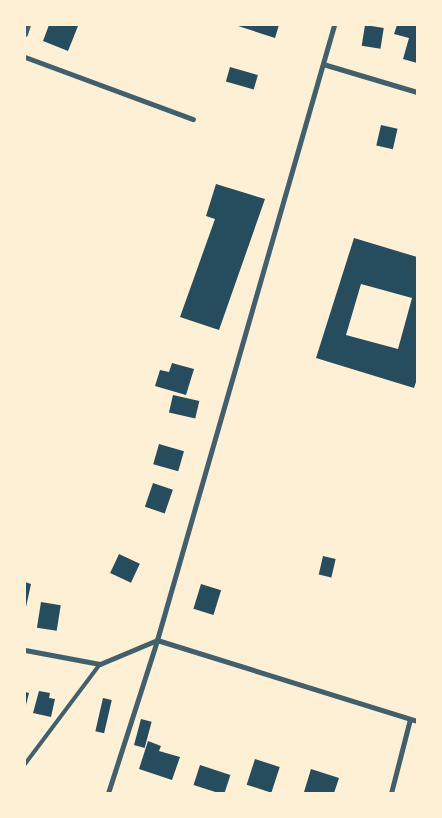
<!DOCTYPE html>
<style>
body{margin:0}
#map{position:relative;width:442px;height:818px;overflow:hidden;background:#fdf0d5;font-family:"DejaVu Sans",sans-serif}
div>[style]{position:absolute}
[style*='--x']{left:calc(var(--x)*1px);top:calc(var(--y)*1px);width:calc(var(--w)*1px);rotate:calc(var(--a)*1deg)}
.building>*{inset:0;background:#264d5e;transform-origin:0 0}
.service>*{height:4px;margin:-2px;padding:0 2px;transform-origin:2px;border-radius:2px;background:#3f606c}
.minor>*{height:5px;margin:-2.5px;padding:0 2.5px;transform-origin:2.5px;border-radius:2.5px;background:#3f606c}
span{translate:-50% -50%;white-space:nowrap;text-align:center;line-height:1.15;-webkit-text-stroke:4.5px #fdf0d5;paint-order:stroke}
.frame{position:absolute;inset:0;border:26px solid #fdf0d5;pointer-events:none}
</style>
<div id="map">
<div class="building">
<i style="clip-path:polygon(49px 25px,78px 26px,68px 51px,43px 41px)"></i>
<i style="clip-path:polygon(235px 25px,279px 25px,275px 38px)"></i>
<i style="left:365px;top:25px;width:19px;height:21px;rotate:9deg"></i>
<i style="clip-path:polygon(397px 25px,417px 25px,417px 63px,403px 59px,409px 38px,394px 34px)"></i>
<i style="left:230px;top:67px;width:29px;height:15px;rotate:16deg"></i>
<i style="left:381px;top:125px;width:17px;height:21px;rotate:13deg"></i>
<i style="clip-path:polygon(216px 184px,265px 199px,219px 330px,180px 317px,215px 219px,206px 216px)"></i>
<i style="clip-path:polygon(evenodd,354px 238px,417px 257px,417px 379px,414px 388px,316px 358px,354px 238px,361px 284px,412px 298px,398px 349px,346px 335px,361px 284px)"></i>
<i style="clip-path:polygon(172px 363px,194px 369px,186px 395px,155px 386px,160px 370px,169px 372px)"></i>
<i style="left:173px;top:395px;width:27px;height:18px;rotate:13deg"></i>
<i style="left:159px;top:444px;width:26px;height:21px;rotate:16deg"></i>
<i style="left:153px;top:483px;width:21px;height:25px;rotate:19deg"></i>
<i style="left:119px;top:554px;width:23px;height:21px;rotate:25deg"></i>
<i style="left:323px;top:556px;width:13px;height:19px;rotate:13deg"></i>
<i style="clip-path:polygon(25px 582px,31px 584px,26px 607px,25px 607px)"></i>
<i style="left:201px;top:584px;width:21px;height:26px;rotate:17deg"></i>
<i style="left:41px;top:602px;width:20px;height:26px;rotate:9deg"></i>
<i style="clip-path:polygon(39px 691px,50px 693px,49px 698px,55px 699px,51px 717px,33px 713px)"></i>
<i style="clip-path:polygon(25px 692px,29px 693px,26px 705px,25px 705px)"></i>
<i style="left:103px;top:698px;width:9px;height:34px;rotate:13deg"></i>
<i style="left:141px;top:719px;width:11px;height:27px;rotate:15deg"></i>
<i style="clip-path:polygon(148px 741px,161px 746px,159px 751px,180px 757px,172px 780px,139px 769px)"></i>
<i style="left:255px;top:759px;width:26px;height:27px;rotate:18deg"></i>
<i style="left:200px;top:765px;width:32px;height:21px;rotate:18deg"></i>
<i style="clip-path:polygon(311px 769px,339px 778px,334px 793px,304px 792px)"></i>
</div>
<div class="service">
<i style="--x:25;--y:764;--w:125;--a:-53.1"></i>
</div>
<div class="minor">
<i style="--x:25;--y:34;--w:9;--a:-72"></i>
<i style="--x:25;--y:57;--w:179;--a:20.3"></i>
<i style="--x:323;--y:64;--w:98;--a:16.6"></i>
<i style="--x:157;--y:640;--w:272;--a:17.3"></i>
<i style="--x:25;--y:650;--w:76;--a:10.6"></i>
<i style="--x:100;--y:664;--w:62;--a:-22.8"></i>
<i style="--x:108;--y:793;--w:161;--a:-72.2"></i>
<i style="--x:157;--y:640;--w:640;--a:-73.94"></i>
<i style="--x:391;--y:793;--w:76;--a:-75.6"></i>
</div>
<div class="frame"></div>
</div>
